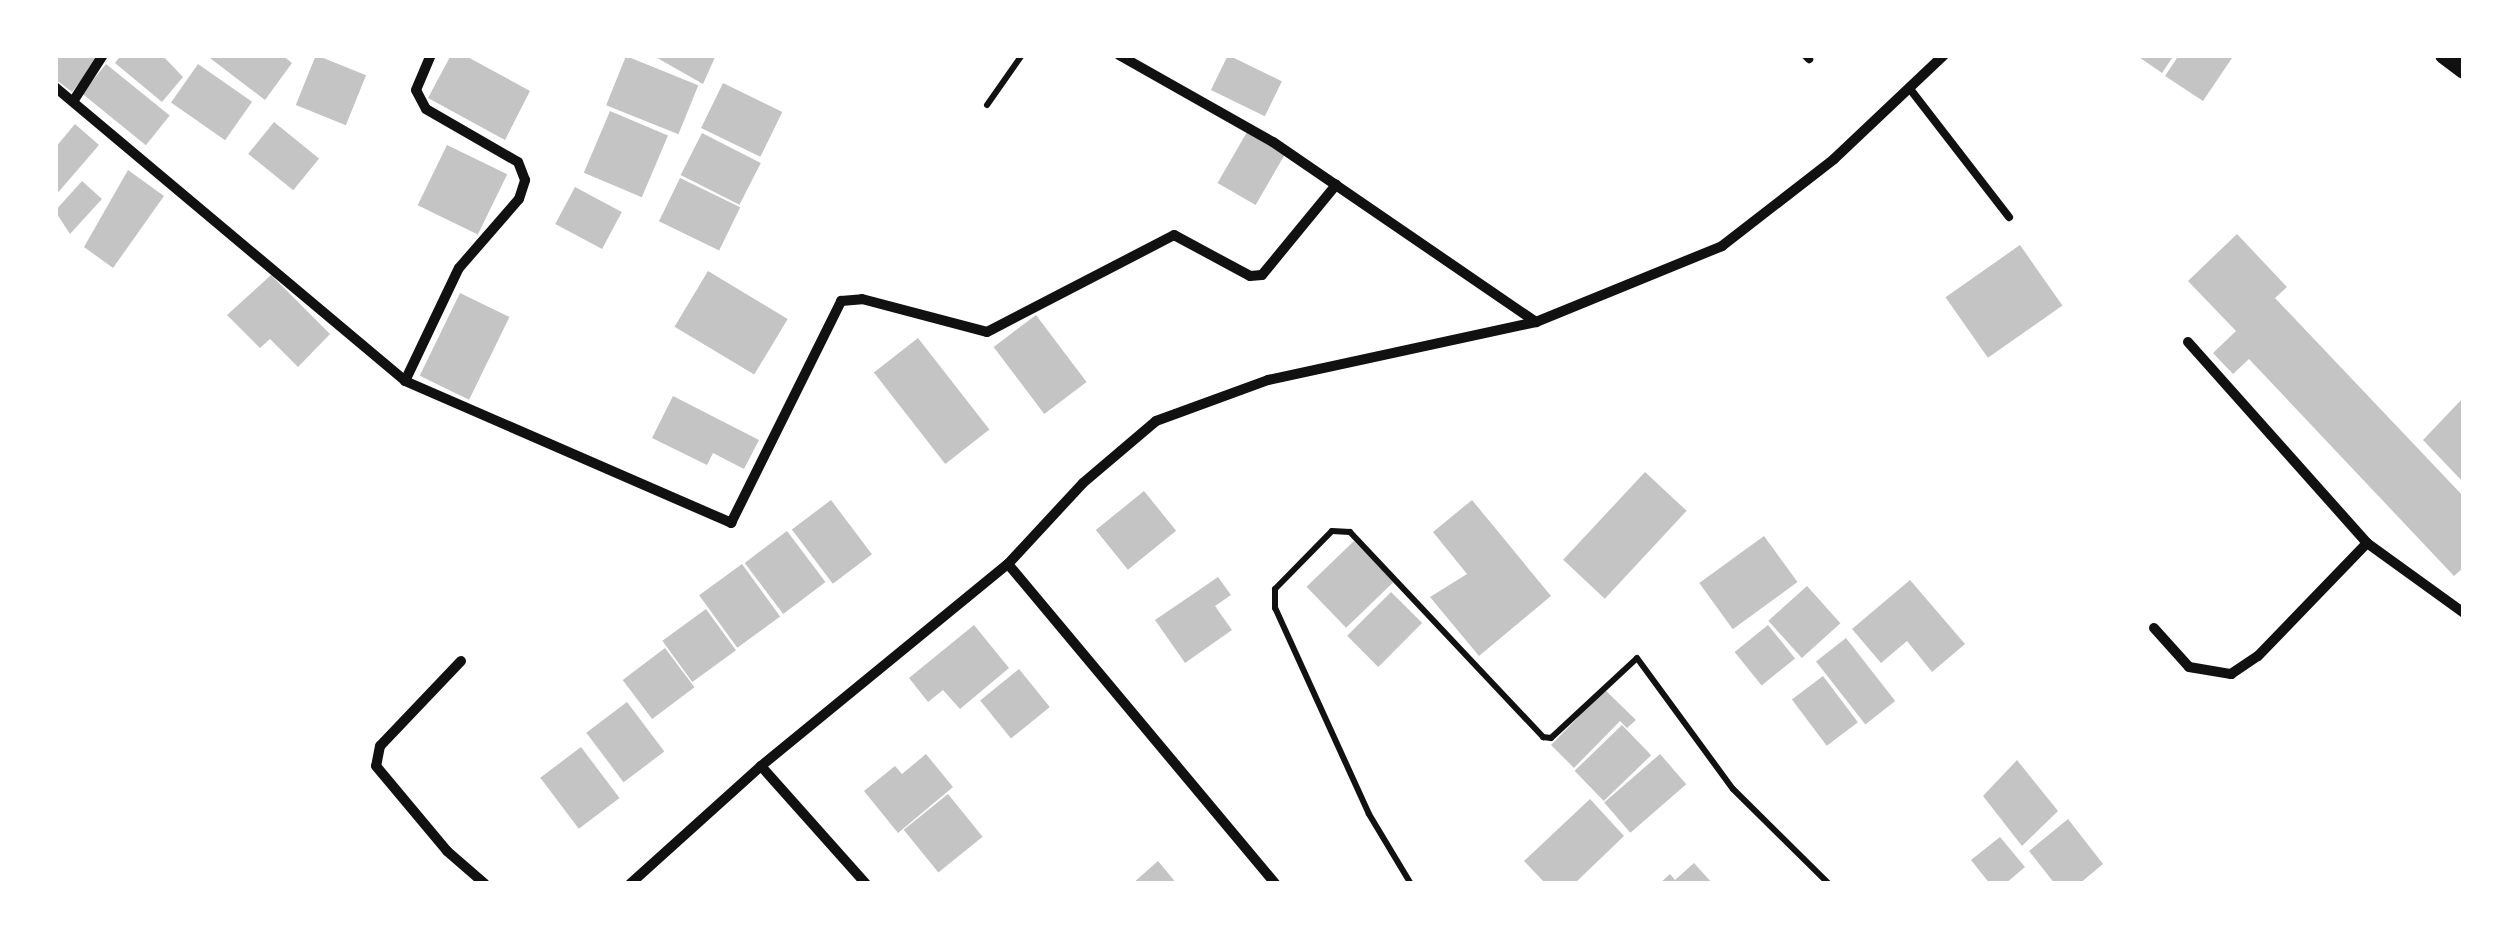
<!DOCTYPE html>
<style>
body{margin:0}
#map{position:relative;width:2519px;height:939px;overflow:hidden;background:#fff;font-family:"Golos Text",sans-serif}
div>[style]{position:absolute}
[style*='--x']{left:calc(var(--x)*1px);top:calc(var(--y)*1px);width:calc(var(--w)*1px);rotate:calc(var(--a)*1deg)}
.building>*{inset:0;background:#c4c4c4;transform-origin:0 0}
.path>*{height:6px;margin:-3px;padding:0 3px;transform-origin:3px;border-radius:3px;background:#111}
.service>*{height:8px;margin:-4px;padding:0 4px;transform-origin:4px;border-radius:4px;background:#111}
.minor>*{height:10px;margin:-5px;padding:0 5px;transform-origin:5px;border-radius:5px;background:#111}
.tertiary>*{height:18px;margin:-9px;padding:0 9px;transform-origin:9px;border-radius:9px;background:#111}
span{translate:-50% -50%;white-space:nowrap;text-align:center;line-height:1.15;-webkit-text-stroke:8px #fff;paint-order:stroke}
.frame{position:absolute;inset:0;border:58px solid #fff;pointer-events:none}
</style>
<div id="map">
<div class="building">
<i style="clip-path:polygon(55px 55px,101px 55px,72px 92px,55px 79px)"></i>
<i style="clip-path:polygon(121px 55px,162px 55px,183px 77px,162px 102px,115px 63px)"></i>
<i style="clip-path:polygon(206px 55px,282px 55px,292px 63px,265px 100px)"></i>
<i style="left:316px;top:55px;width:54px;height:54px;rotate:22deg"></i>
<i style="clip-path:polygon(451px 55px,464px 55px,530px 91px,505px 140px,428px 98px)"></i>
<i style="clip-path:polygon(652px 55px,716px 55px,703px 84px)"></i>
<i style="left:1228px;top:55px;width:60px;height:39px;rotate:26deg"></i>
<i style="clip-path:polygon(2136px 55px,2174px 55px,2162px 73px)"></i>
<i style="clip-path:polygon(2179px 55px,2234px 55px,2203px 101px,2165px 76px)"></i>
<i style="left:626px;top:56px;width:78px;height:53px;rotate:22deg"></i>
<i style="left:106px;top:64px;width:82px;height:38px;rotate:39deg"></i>
<i style="left:198px;top:64px;width:66px;height:47px;rotate:35deg"></i>
<i style="left:723px;top:83px;width:66px;height:50px;rotate:26deg"></i>
<i style="left:610px;top:111px;width:63px;height:67px;rotate:23deg"></i>
<i style="left:274px;top:122px;width:58px;height:41px;rotate:39deg"></i>
<i style="clip-path:polygon(75px 124px,99px 145px,55px 196px,55px 148px)"></i>
<i style="left:1247px;top:132px;width:44px;height:59px;rotate:30deg"></i>
<i style="left:702px;top:133px;width:66px;height:47px;rotate:27deg"></i>
<i style="left:447px;top:145px;width:67px;height:67px;rotate:26deg"></i>
<i style="clip-path:polygon(128px 170px,164px 196px,113px 268px,84px 247px)"></i>
<i style="left:680px;top:178px;width:67px;height:48px;rotate:26deg"></i>
<i style="clip-path:polygon(82px 181px,102px 199px,70px 234px,55px 211px)"></i>
<i style="left:575px;top:187px;width:53px;height:42px;rotate:28deg"></i>
<i style="clip-path:polygon(2237px 234px,2287px 287px,2275px 298px,2464px 497px,2464px 567px,2454px 576px,2249px 359px,2233px 374px,2213px 353px,2236px 331px,2188px 281px)"></i>
<i style="left:2020px;top:245px;width:74px;height:91px;rotate:55deg"></i>
<i style="left:708px;top:271px;width:93px;height:65px;rotate:31deg"></i>
<i style="clip-path:polygon(271px 275px,330px 334px,298px 367px,270px 339px,260px 348px,227px 315px)"></i>
<i style="left:460px;top:293px;width:55px;height:92px;rotate:26deg"></i>
<i style="left:1036px;top:315px;width:84px;height:53px;rotate:53deg"></i>
<i style="left:918px;top:338px;width:116px;height:56px;rotate:52deg"></i>
<i style="clip-path:polygon(673px 396px,759px 440px,744px 469px,713px 453px,707px 465px,652px 438px)"></i>
<i style="clip-path:polygon(2464px 397px,2464px 483px,2423px 440px)"></i>
<i style="left:1645px;top:472px;width:57px;height:120px;rotate:43deg"></i>
<i style="left:1144px;top:491px;width:51px;height:62px;rotate:51deg"></i>
<i style="left:831px;top:500px;width:68px;height:49px;rotate:53deg"></i>
<i style="clip-path:polygon(1472px 500px,1551px 596px,1479px 656px,1430px 597px,1467px 574px,1433px 532px)"></i>
<i style="left:787px;top:531px;width:64px;height:53px;rotate:53deg"></i>
<i style="left:1764px;top:536px;width:57px;height:80px;rotate:54deg"></i>
<i style="left:1354px;top:541px;width:57px;height:66px;rotate:46deg"></i>
<i style="left:742px;top:564px;width:65px;height:53px;rotate:54deg"></i>
<i style="clip-path:polygon(1218px 577px,1231px 595px,1215px 606px,1232px 630px,1185px 663px,1155px 620px)"></i>
<i style="clip-path:polygon(1910px 580px,1965px 644px,1932px 672px,1907px 641px,1881px 663px,1852px 629px)"></i>
<i style="left:1807px;top:586px;width:50px;height:52px;rotate:48deg"></i>
<i style="left:1391px;top:592px;width:44px;height:62px;rotate:45deg"></i>
<i style="left:706px;top:609px;width:51px;height:54px;rotate:54deg"></i>
<i style="clip-path:polygon(974px 625px,1009px 668px,960px 709px,943px 690px,928px 702px,909px 678px)"></i>
<i style="left:1768px;top:625px;width:43px;height:43px;rotate:51deg"></i>
<i style="left:1846px;top:638px;width:80px;height:38px;rotate:52deg"></i>
<i style="left:665px;top:648px;width:49px;height:53px;rotate:53deg"></i>
<i style="left:1019px;top:669px;width:49px;height:50px;rotate:51deg"></i>
<i style="left:1823px;top:676px;width:58px;height:39px;rotate:53deg"></i>
<i style="clip-path:polygon(1605px 690px,1636px 720px,1627px 728px,1620px 721px,1574px 768px,1551px 745px)"></i>
<i style="left:627px;top:702px;width:62px;height:51px;rotate:53deg"></i>
<i style="left:1622px;top:725px;width:42px;height:66px;rotate:46deg"></i>
<i style="left:581px;top:747px;width:64px;height:51px;rotate:53deg"></i>
<i style="clip-path:polygon(926px 754px,953px 787px,898px 833px,864px 791px,895px 766px,902px 774px)"></i>
<i style="left:1660px;top:754px;width:40px;height:74px;rotate:49deg"></i>
<i style="clip-path:polygon(2017px 760px,2058px 811px,2022px 846px,1983px 796px)"></i>
<i style="left:948px;top:794px;width:55px;height:57px;rotate:51deg"></i>
<i style="clip-path:polygon(1590px 799px,1624px 836px,1574px 884px,1546px 884px,1524px 861px)"></i>
<i style="clip-path:polygon(2068px 819px,2103px 864px,2079px 884px,2055px 884px,2029px 851px)"></i>
<i style="clip-path:polygon(2000px 837px,2025px 867px,2005px 884px,1990px 884px,1971px 860px)"></i>
<i style="clip-path:polygon(1158px 861px,1177px 884px,1132px 884px)"></i>
<i style="clip-path:polygon(1694px 863px,1713px 884px,1659px 884px,1670px 874px,1675px 880px)"></i>
</div>
<div class="path">
<i style="--x:987;--y:105;--w:61;--a:-55"></i>
<i style="--x:1411;--y:884;--w:82;--a:-121"></i>
<i style="--x:1369;--y:814;--w:226;--a:-114.5"></i>
<i style="--x:1275;--y:608;--w:19;--a:-90"></i>
<i style="--x:1275;--y:589;--w:81;--a:-45.5"></i>
<i style="--x:1332;--y:531;--w:18;--a:3"></i>
<i style="--x:1350;--y:532;--w:282;--a:46.7"></i>
<i style="--x:1543;--y:737;--w:8;--a:7"></i>
<i style="--x:1551;--y:738;--w:117;--a:-42.9"></i>
<i style="--x:1637;--y:658;--w:162;--a:53.8"></i>
<i style="--x:1733;--y:789;--w:135;--a:44.7"></i>
</div>
<div class="service">
<i style="--x:1805;--y:55;--w:6;--a:45"></i>
<i style="--x:1910;--y:89;--w:162;--a:52.3"></i>
</div>
<div class="minor">
<i style="--x:1119;--y:55;--w:177;--a:29.5"></i>
<i style="--x:1273;--y:142;--w:319;--a:34.4"></i>
<i style="--x:55;--y:87;--w:457;--a:40"></i>
<i style="--x:405;--y:381;--w:356;--a:23.5"></i>
<i style="--x:731;--y:523;--w:248;--a:-63.6"></i>
<i style="--x:841;--y:301;--w:21;--a:-5"></i>
<i style="--x:862;--y:299;--w:129;--a:14.8"></i>
<i style="--x:987;--y:332;--w:211;--a:-27.4"></i>
<i style="--x:1174;--y:235;--w:86;--a:28.3"></i>
<i style="--x:1250;--y:276;--w:12;--a:-5"></i>
<i style="--x:1262;--y:275;--w:117;--a:-50.6"></i>
<i style="--x:74;--y:100;--w:54;--a:-57.2"></i>
<i style="--x:2188;--y:342;--w:269;--a:48.3"></i>
<i style="--x:2367;--y:543;--w:120;--a:35.8"></i>
<i style="--x:405;--y:381;--w:125;--a:-64.5"></i>
<i style="--x:459;--y:268;--w:91;--a:-49"></i>
<i style="--x:519;--y:199;--w:20;--a:-72"></i>
<i style="--x:525;--y:180;--w:19;--a:-111"></i>
<i style="--x:518;--y:162;--w:106;--a:-150.1"></i>
<i style="--x:426;--y:109;--w:21;--a:-118"></i>
<i style="--x:416;--y:90;--w:38;--a:-67"></i>
<i style="--x:1008;--y:564;--w:417;--a:50.1"></i>
<i style="--x:2154;--y:628;--w:52;--a:48.1"></i>
<i style="--x:2189;--y:667;--w:43;--a:9.5"></i>
<i style="--x:2231;--y:674;--w:32;--a:-34"></i>
<i style="--x:2258;--y:656;--w:157;--a:-46"></i>
<i style="--x:461;--y:661;--w:117;--a:133.6"></i>
<i style="--x:380;--y:746;--w:20;--a:101"></i>
<i style="--x:376;--y:766;--w:111;--a:50.1"></i>
<i style="--x:447;--y:851;--w:50;--a:41"></i>
<i style="--x:761;--y:766;--w:158;--a:48.3"></i>
<i style="--x:630;--y:884;--w:176;--a:-42"></i>
<i style="--x:761;--y:766;--w:319;--a:-39.3"></i>
<i style="--x:1008;--y:564;--w:110;--a:-47.2"></i>
<i style="--x:1083;--y:483;--w:96;--a:-40.3"></i>
<i style="--x:1156;--y:421;--w:119;--a:-20.1"></i>
<i style="--x:1268;--y:380;--w:274;--a:-12.2"></i>
<i style="--x:1536;--y:322;--w:201;--a:-22.2"></i>
<i style="--x:1722;--y:246;--w:142;--a:-37.8"></i>
<i style="--x:1834;--y:159;--w:151;--a:-43.4"></i>
</div>
<div class="tertiary">
<i style="--x:2444;--y:55;--w:25;--a:37"></i>
</div>
<div class="frame"></div>
</div>
